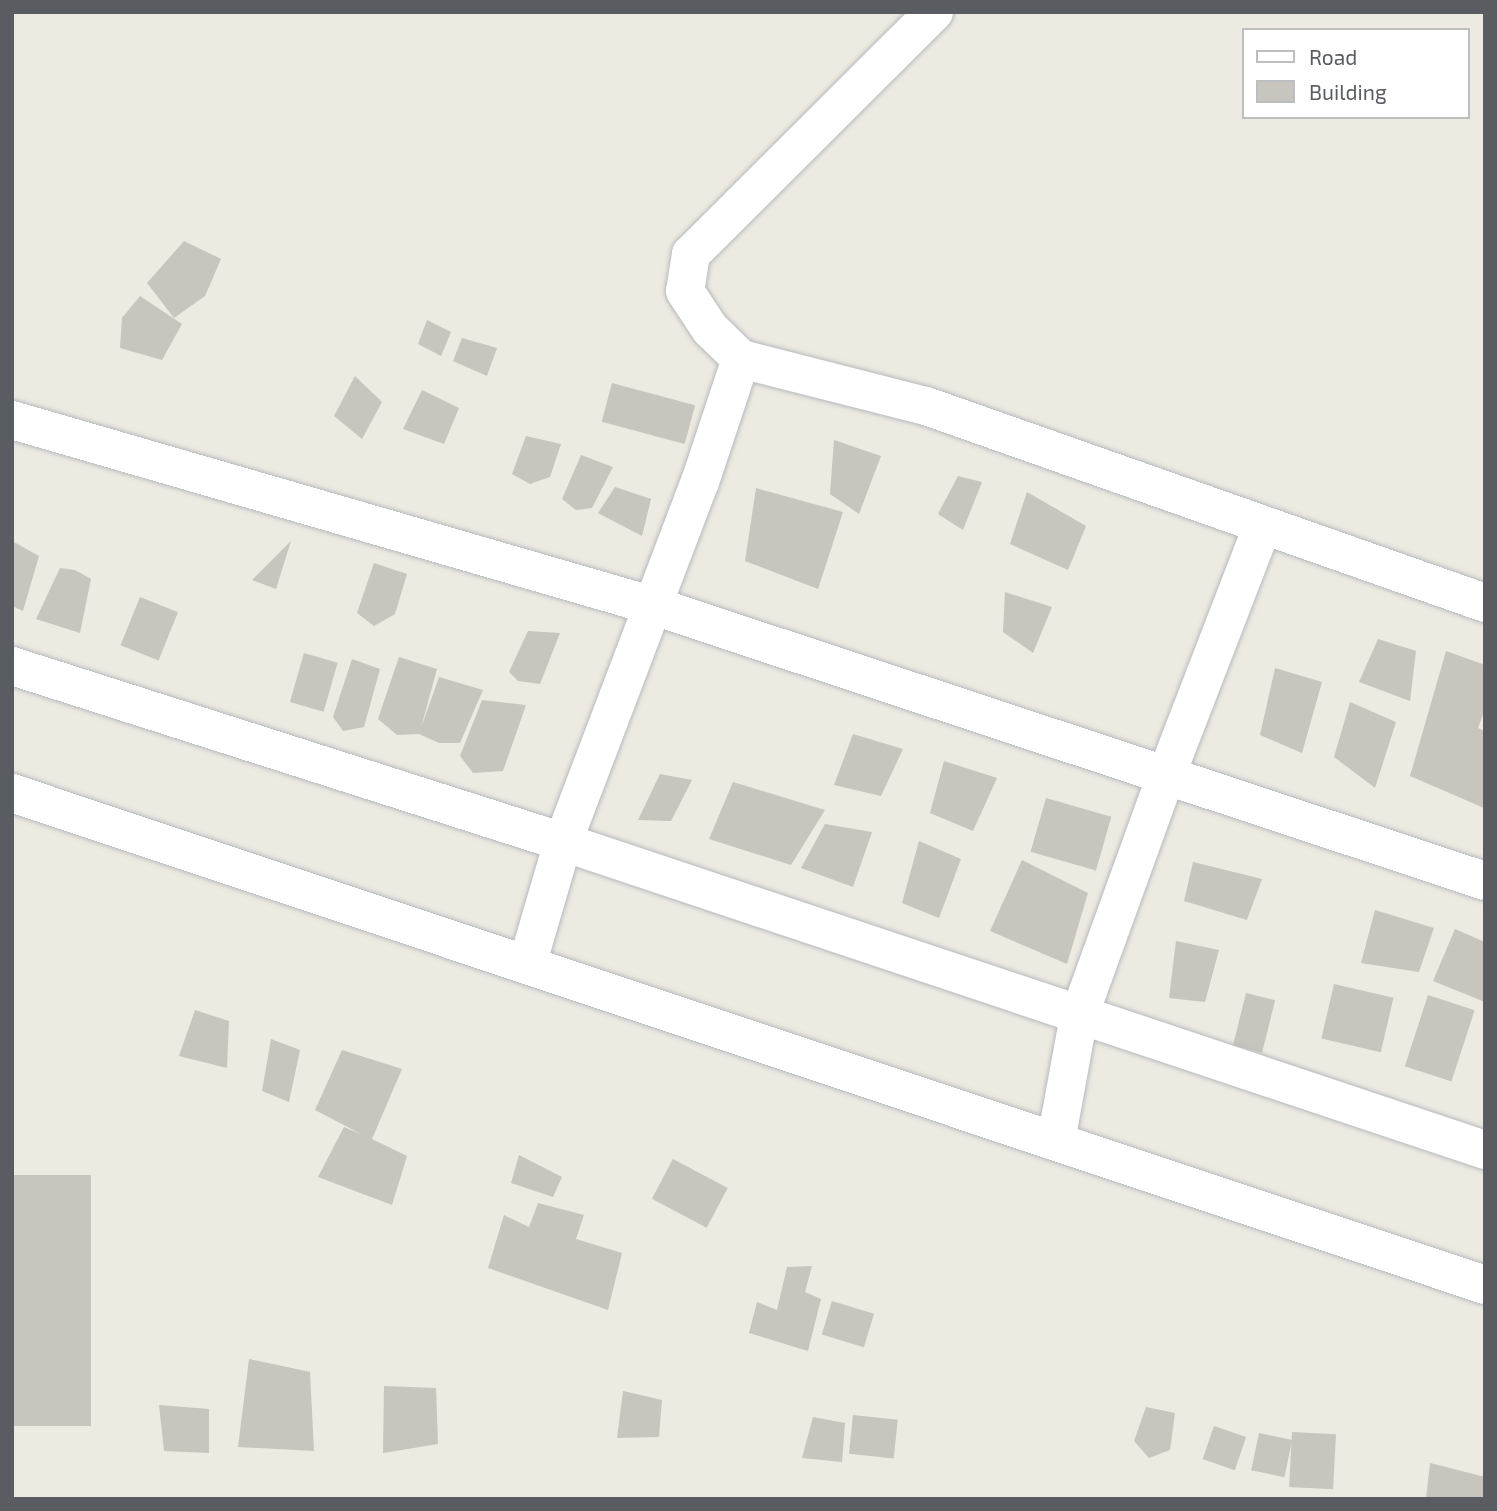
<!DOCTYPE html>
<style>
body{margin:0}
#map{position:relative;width:1497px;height:1511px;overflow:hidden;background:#edeae1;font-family:"Exo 2",sans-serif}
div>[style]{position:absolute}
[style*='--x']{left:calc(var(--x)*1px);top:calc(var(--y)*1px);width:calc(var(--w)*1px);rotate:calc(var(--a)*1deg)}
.building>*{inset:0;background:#c8c4be;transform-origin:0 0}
.roads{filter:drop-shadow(0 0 2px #b6b9be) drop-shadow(0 0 2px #b6b9be)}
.street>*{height:38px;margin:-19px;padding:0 19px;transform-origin:19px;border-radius:19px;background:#fff}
.secondary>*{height:38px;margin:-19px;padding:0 19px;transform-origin:19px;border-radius:19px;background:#fff}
span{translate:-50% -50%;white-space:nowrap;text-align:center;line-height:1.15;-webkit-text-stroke:6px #fff;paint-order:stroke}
.frame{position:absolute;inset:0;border:14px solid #595d62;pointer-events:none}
.legend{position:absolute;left:1242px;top:28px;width:228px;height:91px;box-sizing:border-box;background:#fff;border:2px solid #bdbec0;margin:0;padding:9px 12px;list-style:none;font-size:21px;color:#595d62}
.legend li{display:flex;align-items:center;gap:14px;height:35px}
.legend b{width:35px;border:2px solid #bdbec0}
</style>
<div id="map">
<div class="building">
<i style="clip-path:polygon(184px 241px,221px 259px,205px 296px,174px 318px,147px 283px)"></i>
<i style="clip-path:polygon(140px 296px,182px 324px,162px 360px,120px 348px,122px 318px)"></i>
<i style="clip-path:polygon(427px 320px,451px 332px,441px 356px,418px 344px)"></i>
<i style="clip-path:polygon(462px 338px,497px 348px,487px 376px,453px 361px)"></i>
<i style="clip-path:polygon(355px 376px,382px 402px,362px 439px,334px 416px)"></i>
<i style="left:612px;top:383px;width:86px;height:40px;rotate:15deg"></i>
<i style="clip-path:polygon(422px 390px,459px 408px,444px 444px,403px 429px)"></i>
<i style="clip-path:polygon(526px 436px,561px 444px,550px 477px,530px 484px,512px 474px)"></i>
<i style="clip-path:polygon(834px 440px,881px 456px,859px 514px,830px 494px)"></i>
<i style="clip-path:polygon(581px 455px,613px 467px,592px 508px,576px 510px,562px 499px)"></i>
<i style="clip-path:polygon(958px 476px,982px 482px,963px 530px,938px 514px)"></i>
<i style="clip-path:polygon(615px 487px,651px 499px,642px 536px,598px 513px)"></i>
<i style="clip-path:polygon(756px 488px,843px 512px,818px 589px,745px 561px)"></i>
<i style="clip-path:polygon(1027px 492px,1086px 526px,1068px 570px,1010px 544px)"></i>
<i style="clip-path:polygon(12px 541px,39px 556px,23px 611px,12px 606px)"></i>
<i style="clip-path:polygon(291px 541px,276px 589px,252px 580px)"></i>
<i style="clip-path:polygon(374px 563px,407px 574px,395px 614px,374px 626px,357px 613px)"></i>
<i style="clip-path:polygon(60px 568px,75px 570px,91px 579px,80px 633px,36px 619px)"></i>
<i style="clip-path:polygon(1005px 592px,1052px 607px,1033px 653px,1003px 632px)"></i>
<i style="left:140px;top:597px;width:41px;height:52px;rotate:22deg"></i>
<i style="clip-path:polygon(528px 631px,560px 633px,540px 684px,518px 681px,509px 672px)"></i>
<i style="clip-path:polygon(1378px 639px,1416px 651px,1410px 701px,1359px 682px)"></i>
<i style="clip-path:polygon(1446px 651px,1485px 665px,1485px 709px,1478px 728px,1485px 731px,1484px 808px,1410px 776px)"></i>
<i style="left:304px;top:653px;width:35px;height:51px;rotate:16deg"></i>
<i style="clip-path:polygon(399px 657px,437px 669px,421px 728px,439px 677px,483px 690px,460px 743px,439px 743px,419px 734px,397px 735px,378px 719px)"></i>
<i style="clip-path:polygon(352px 659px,380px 669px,364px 727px,343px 731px,333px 717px)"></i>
<i style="clip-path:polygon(1275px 668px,1322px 682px,1302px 753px,1260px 735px)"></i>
<i style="clip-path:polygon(482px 700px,526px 705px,503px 771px,473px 773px,460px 756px)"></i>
<i style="clip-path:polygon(1350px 702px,1396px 722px,1375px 788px,1334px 757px)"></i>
<i style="clip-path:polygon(853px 734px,903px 749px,881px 796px,834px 785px)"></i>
<i style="clip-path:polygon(944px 761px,997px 778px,973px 831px,930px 813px)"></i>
<i style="clip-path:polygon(660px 774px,692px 780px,671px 821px,638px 820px)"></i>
<i style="clip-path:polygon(733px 782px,825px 810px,791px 865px,709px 839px)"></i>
<i style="left:1046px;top:798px;width:68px;height:56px;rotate:16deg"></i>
<i style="clip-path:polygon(825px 824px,872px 832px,853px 887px,801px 868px)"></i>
<i style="clip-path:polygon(919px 841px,961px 859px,939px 918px,902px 903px)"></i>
<i style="clip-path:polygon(1022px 860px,1088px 893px,1067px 964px,990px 931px)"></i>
<i style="clip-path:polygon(1193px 862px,1262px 879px,1247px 920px,1184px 901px)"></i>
<i style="clip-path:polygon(1375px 910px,1434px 928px,1419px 972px,1361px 963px)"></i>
<i style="clip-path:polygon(1455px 929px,1485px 942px,1485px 1002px,1433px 981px)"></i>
<i style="clip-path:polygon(1176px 941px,1219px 950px,1205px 1002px,1169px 998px)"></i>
<i style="left:1334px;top:984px;width:61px;height:56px;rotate:13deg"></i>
<i style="left:1246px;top:993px;width:30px;height:54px;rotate:14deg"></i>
<i style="left:1428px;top:995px;width:49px;height:75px;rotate:18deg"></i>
<i style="clip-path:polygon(195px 1010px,229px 1021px,227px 1068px,179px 1056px)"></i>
<i style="clip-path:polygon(271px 1039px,300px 1050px,289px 1102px,262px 1091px)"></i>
<i style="clip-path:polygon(342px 1050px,402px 1069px,372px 1139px,407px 1156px,392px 1205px,318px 1177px,344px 1127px,363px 1135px,315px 1110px)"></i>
<i style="clip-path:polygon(519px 1155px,562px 1177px,553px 1197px,511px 1183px)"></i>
<i style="left:673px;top:1159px;width:62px;height:45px;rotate:28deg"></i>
<i style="left:91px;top:1175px;width:251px;height:79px;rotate:90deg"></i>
<i style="clip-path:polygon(538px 1203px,584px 1215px,576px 1239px,622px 1253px,608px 1310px,488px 1268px,504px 1215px,529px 1227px)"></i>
<i style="clip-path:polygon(812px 1266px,805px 1292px,821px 1299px,808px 1351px,749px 1333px,757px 1302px,777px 1310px,787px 1267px)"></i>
<i style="left:832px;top:1301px;width:44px;height:35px;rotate:17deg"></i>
<i style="clip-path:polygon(249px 1359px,310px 1372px,314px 1451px,238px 1447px)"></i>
<i style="clip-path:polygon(384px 1386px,436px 1388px,438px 1444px,383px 1453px)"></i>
<i style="clip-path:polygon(623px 1391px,662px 1400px,659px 1437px,617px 1438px)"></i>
<i style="clip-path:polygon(159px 1405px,209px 1409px,209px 1453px,164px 1451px)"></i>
<i style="clip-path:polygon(1146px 1407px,1175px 1413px,1170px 1450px,1149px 1458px,1134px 1441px)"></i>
<i style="left:853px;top:1415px;width:45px;height:39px;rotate:6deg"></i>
<i style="clip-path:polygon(813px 1417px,845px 1423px,842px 1462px,802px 1458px)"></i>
<i style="left:1214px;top:1426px;width:34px;height:35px;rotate:19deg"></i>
<i style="left:1292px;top:1432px;width:44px;height:55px;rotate:3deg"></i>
<i style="left:1259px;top:1433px;width:34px;height:38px;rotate:12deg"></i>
<i style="clip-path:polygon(1430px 1463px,1485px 1477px,1485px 1499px,1426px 1499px)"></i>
</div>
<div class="roads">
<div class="street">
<i style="--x:12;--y:420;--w:668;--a:16.16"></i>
<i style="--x:654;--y:606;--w:875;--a:18.31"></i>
<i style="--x:12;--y:666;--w:578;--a:17.71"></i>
<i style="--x:563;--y:842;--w:972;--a:18.47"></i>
<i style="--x:527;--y:965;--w:128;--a:-73.7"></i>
<i style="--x:563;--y:842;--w:385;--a:-69.2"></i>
<i style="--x:700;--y:482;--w:130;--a:-71.6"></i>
<i style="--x:1056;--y:1141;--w:127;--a:-79.6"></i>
<i style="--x:1079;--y:1016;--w:255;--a:-70.1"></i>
<i style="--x:1166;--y:776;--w:269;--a:-68.9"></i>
</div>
<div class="secondary">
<i style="--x:934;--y:12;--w:343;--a:135.1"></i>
<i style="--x:691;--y:254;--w:37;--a:99"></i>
<i style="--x:685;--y:291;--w:45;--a:56.7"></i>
<i style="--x:710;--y:329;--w:43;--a:44.1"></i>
<i style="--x:741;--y:359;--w:191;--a:14.3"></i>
<i style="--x:926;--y:406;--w:593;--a:19.41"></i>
<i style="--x:12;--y:793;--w:1553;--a:18.47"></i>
</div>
</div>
<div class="frame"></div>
<ul class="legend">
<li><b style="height:9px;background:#fff"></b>Road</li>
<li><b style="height:19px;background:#c8c4be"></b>Building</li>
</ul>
</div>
